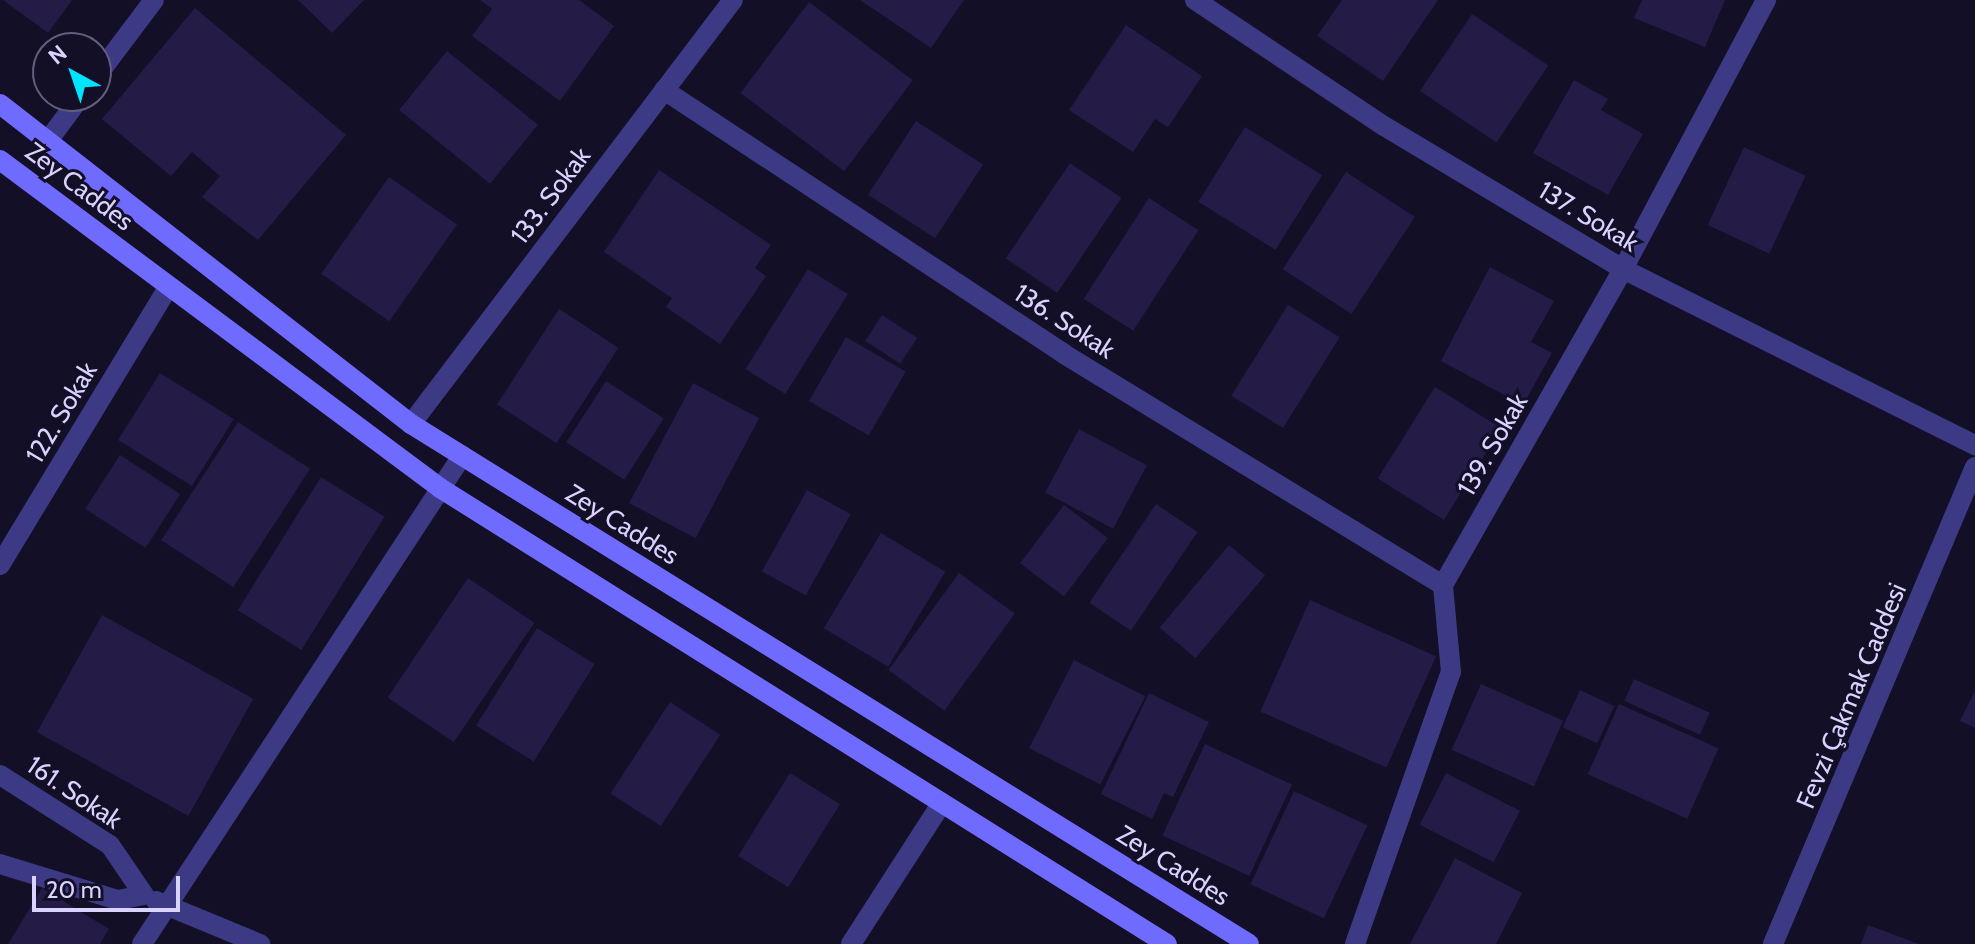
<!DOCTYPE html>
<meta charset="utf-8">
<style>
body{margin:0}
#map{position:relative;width:1975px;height:944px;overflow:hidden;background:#130f26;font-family:Cabin,sans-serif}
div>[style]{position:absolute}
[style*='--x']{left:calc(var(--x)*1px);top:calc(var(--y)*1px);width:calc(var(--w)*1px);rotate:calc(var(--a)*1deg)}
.building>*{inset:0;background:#241b47;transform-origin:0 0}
.minor>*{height:20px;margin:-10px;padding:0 10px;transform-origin:10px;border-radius:10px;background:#3d3a85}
.tertiary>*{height:20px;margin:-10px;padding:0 10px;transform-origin:10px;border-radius:10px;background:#3d3a85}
.secondary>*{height:20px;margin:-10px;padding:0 10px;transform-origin:10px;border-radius:10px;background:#6f6bff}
span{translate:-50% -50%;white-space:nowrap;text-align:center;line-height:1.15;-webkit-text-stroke:6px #130f26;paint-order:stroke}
.street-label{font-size:26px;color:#d9d4ff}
.north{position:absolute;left:32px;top:32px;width:80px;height:80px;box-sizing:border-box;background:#130f26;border:2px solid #625e7d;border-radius:50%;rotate:320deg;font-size:22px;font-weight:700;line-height:32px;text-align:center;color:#d9d4ff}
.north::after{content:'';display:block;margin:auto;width:28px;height:36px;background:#00e5ff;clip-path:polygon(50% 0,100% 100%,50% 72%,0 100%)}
.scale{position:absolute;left:32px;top:876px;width:148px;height:36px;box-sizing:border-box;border:4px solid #d9d4ff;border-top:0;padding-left:10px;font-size:24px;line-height:28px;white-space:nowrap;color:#d9d4ff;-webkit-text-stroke:6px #130f26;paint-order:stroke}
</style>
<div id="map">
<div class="building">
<i style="clip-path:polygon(3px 0,72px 0,48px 33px)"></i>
<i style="clip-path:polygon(298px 0,364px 0,332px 33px)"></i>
<i style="clip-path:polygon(480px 0,579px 0,614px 26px,560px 101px,472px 36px,492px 9px)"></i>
<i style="clip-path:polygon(860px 0,964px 0,931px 48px)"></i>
<i style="clip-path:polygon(1342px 0,1438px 0,1383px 81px,1317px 36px)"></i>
<i style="clip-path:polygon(1642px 0,1725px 0,1705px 47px,1634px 18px)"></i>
<i style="left:809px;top:2px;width:130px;height:114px;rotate:37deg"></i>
<i style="clip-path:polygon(195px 8px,346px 135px,258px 240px,202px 197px,220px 176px,192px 152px,171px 176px,102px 119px)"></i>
<i style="left:1472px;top:14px;width:92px;height:93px;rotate:34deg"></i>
<i style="clip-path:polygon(1126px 25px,1202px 76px,1168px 127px,1155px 119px,1133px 152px,1069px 110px)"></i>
<i style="left:447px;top:51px;width:117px;height:76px;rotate:39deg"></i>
<i style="clip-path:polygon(1574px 80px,1608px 99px,1601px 110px,1643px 134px,1608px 195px,1533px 153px)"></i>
<i style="left:916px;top:121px;width:80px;height:88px;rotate:33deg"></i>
<i style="left:1245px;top:127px;width:91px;height:88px;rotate:32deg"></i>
<i style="left:1744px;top:147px;width:68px;height:86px;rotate:25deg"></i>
<i style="left:1070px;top:163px;width:62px;height:115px;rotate:34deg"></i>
<i style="clip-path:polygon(659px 170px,771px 245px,755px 268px,766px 276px,720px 344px,666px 307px,672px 298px,604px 252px)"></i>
<i style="left:1346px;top:172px;width:82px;height:116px;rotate:33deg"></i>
<i style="left:389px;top:177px;width:83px;height:118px;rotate:35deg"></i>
<i style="left:1149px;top:198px;width:59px;height:120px;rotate:33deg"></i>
<i style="clip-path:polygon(1490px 267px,1554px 301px,1531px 342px,1552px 353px,1523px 405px,1441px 361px)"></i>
<i style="left:808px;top:269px;width:47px;height:118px;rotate:32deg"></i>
<i style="left:1288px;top:305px;width:61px;height:107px;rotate:32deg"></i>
<i style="left:559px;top:309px;width:71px;height:114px;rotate:33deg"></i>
<i style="left:882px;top:315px;width:42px;height:31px;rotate:33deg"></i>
<i style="left:846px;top:337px;width:69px;height:74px;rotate:30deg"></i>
<i style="left:160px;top:373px;width:87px;height:79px;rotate:32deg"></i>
<i style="left:606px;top:381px;width:69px;height:73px;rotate:33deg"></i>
<i style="left:693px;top:383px;width:75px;height:136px;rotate:28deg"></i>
<i style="left:1435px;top:387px;width:78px;height:108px;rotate:32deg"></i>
<i style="left:238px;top:422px;width:86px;height:141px;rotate:33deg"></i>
<i style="left:1079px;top:429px;width:77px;height:72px;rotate:28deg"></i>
<i style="left:120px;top:455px;width:72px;height:64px;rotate:33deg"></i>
<i style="left:321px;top:477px;width:75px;height:157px;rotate:32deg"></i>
<i style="left:807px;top:490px;width:50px;height:93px;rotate:29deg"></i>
<i style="left:1156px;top:504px;width:50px;height:119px;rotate:34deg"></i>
<i style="left:1064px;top:505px;width:55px;height:73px;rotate:37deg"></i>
<i style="left:881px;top:533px;width:75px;height:111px;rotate:31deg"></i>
<i style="left:1229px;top:545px;width:47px;height:108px;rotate:40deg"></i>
<i style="left:959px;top:573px;width:69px;height:120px;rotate:36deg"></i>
<i style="left:468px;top:578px;width:80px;height:144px;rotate:34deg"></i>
<i style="left:1310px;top:600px;width:138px;height:122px;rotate:24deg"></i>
<i style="left:102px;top:615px;width:173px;height:134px;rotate:29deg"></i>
<i style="left:537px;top:628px;width:68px;height:115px;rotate:32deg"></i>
<i style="left:1074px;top:660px;width:80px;height:99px;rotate:27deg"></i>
<i style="left:1634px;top:679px;width:83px;height:24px;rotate:24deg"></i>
<i style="left:1481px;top:684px;width:90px;height:72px;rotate:24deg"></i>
<i style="left:1580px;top:690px;width:38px;height:41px;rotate:25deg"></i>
<i style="clip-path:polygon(1975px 690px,1975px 728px,1960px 721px)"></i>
<i style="clip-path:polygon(1149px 693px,1209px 722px,1173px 797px,1164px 793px,1152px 819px,1101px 794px)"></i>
<i style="left:670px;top:702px;width:60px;height:109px;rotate:33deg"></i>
<i style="left:1619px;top:704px;width:109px;height:77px;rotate:24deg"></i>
<i style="left:1205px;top:744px;width:96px;height:101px;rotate:25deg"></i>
<i style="left:790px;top:773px;width:59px;height:98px;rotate:32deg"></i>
<i style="left:1446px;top:773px;width:83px;height:58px;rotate:27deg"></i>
<i style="left:1294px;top:791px;width:81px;height:103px;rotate:25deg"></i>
<i style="clip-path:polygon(1455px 858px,1522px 893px,1496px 944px,1410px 944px)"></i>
<i style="clip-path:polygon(42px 888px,109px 929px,100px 944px,8px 944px)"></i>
<i style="clip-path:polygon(1868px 925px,1919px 944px,1861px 944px)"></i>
</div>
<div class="minor">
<i style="--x:1195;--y:0;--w:227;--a:33.7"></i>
<i style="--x:1384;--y:126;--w:279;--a:30.9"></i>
<i style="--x:1623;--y:269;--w:394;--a:26.6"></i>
<i style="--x:96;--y:77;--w:96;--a:-53"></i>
<i style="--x:664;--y:90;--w:479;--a:33.4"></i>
<i style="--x:1064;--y:354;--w:444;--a:31.4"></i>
<i style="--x:47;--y:142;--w:57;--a:-53.5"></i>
<i style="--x:411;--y:424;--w:532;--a:-52.79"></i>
<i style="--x:0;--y:565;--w:324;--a:-58.8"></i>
<i style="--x:0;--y:775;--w:130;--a:32.5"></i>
<i style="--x:110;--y:845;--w:60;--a:55.8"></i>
<i style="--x:0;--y:864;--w:123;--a:17"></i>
<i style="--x:118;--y:900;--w:26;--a:-11"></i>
<i style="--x:156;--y:901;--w:113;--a:22.5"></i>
<i style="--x:142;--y:944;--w:584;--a:-56.75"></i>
<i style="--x:851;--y:944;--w:168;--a:-57.2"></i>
<i style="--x:1355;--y:944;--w:288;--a:-70.6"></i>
<i style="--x:1451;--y:672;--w:87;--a:-95.3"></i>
<i style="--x:1443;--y:585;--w:364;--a:-60.3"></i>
<i style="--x:1623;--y:269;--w:305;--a:-62"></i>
</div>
<div class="tertiary">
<i style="--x:1773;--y:944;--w:518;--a:-67.05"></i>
</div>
<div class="secondary">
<i style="--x:0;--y:104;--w:521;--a:37.9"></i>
<i style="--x:411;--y:424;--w:986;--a:31.82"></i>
<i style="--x:0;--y:160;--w:549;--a:36.7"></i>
<i style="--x:440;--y:488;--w:858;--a:32.1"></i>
</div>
<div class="street-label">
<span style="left:79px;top:187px;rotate:37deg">Zey Caddes</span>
<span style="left:551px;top:196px;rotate:-53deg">133. Sokak</span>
<span style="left:1588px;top:217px;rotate:31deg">137. Sokak</span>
<span style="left:1064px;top:322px;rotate:33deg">136. Sokak</span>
<span style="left:62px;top:413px;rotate:-59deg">122. Sokak</span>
<span style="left:1493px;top:445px;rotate:-60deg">139. Sokak</span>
<span style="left:622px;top:525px;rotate:32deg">Zey Caddes</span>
<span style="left:1852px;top:696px;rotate:-67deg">Fevzi Çakmak Caddesi</span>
<span style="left:74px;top:793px;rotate:34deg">161. Sokak</span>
<span style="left:1173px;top:866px;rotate:32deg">Zey Caddes</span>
</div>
<div class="north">N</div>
<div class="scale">20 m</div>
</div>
